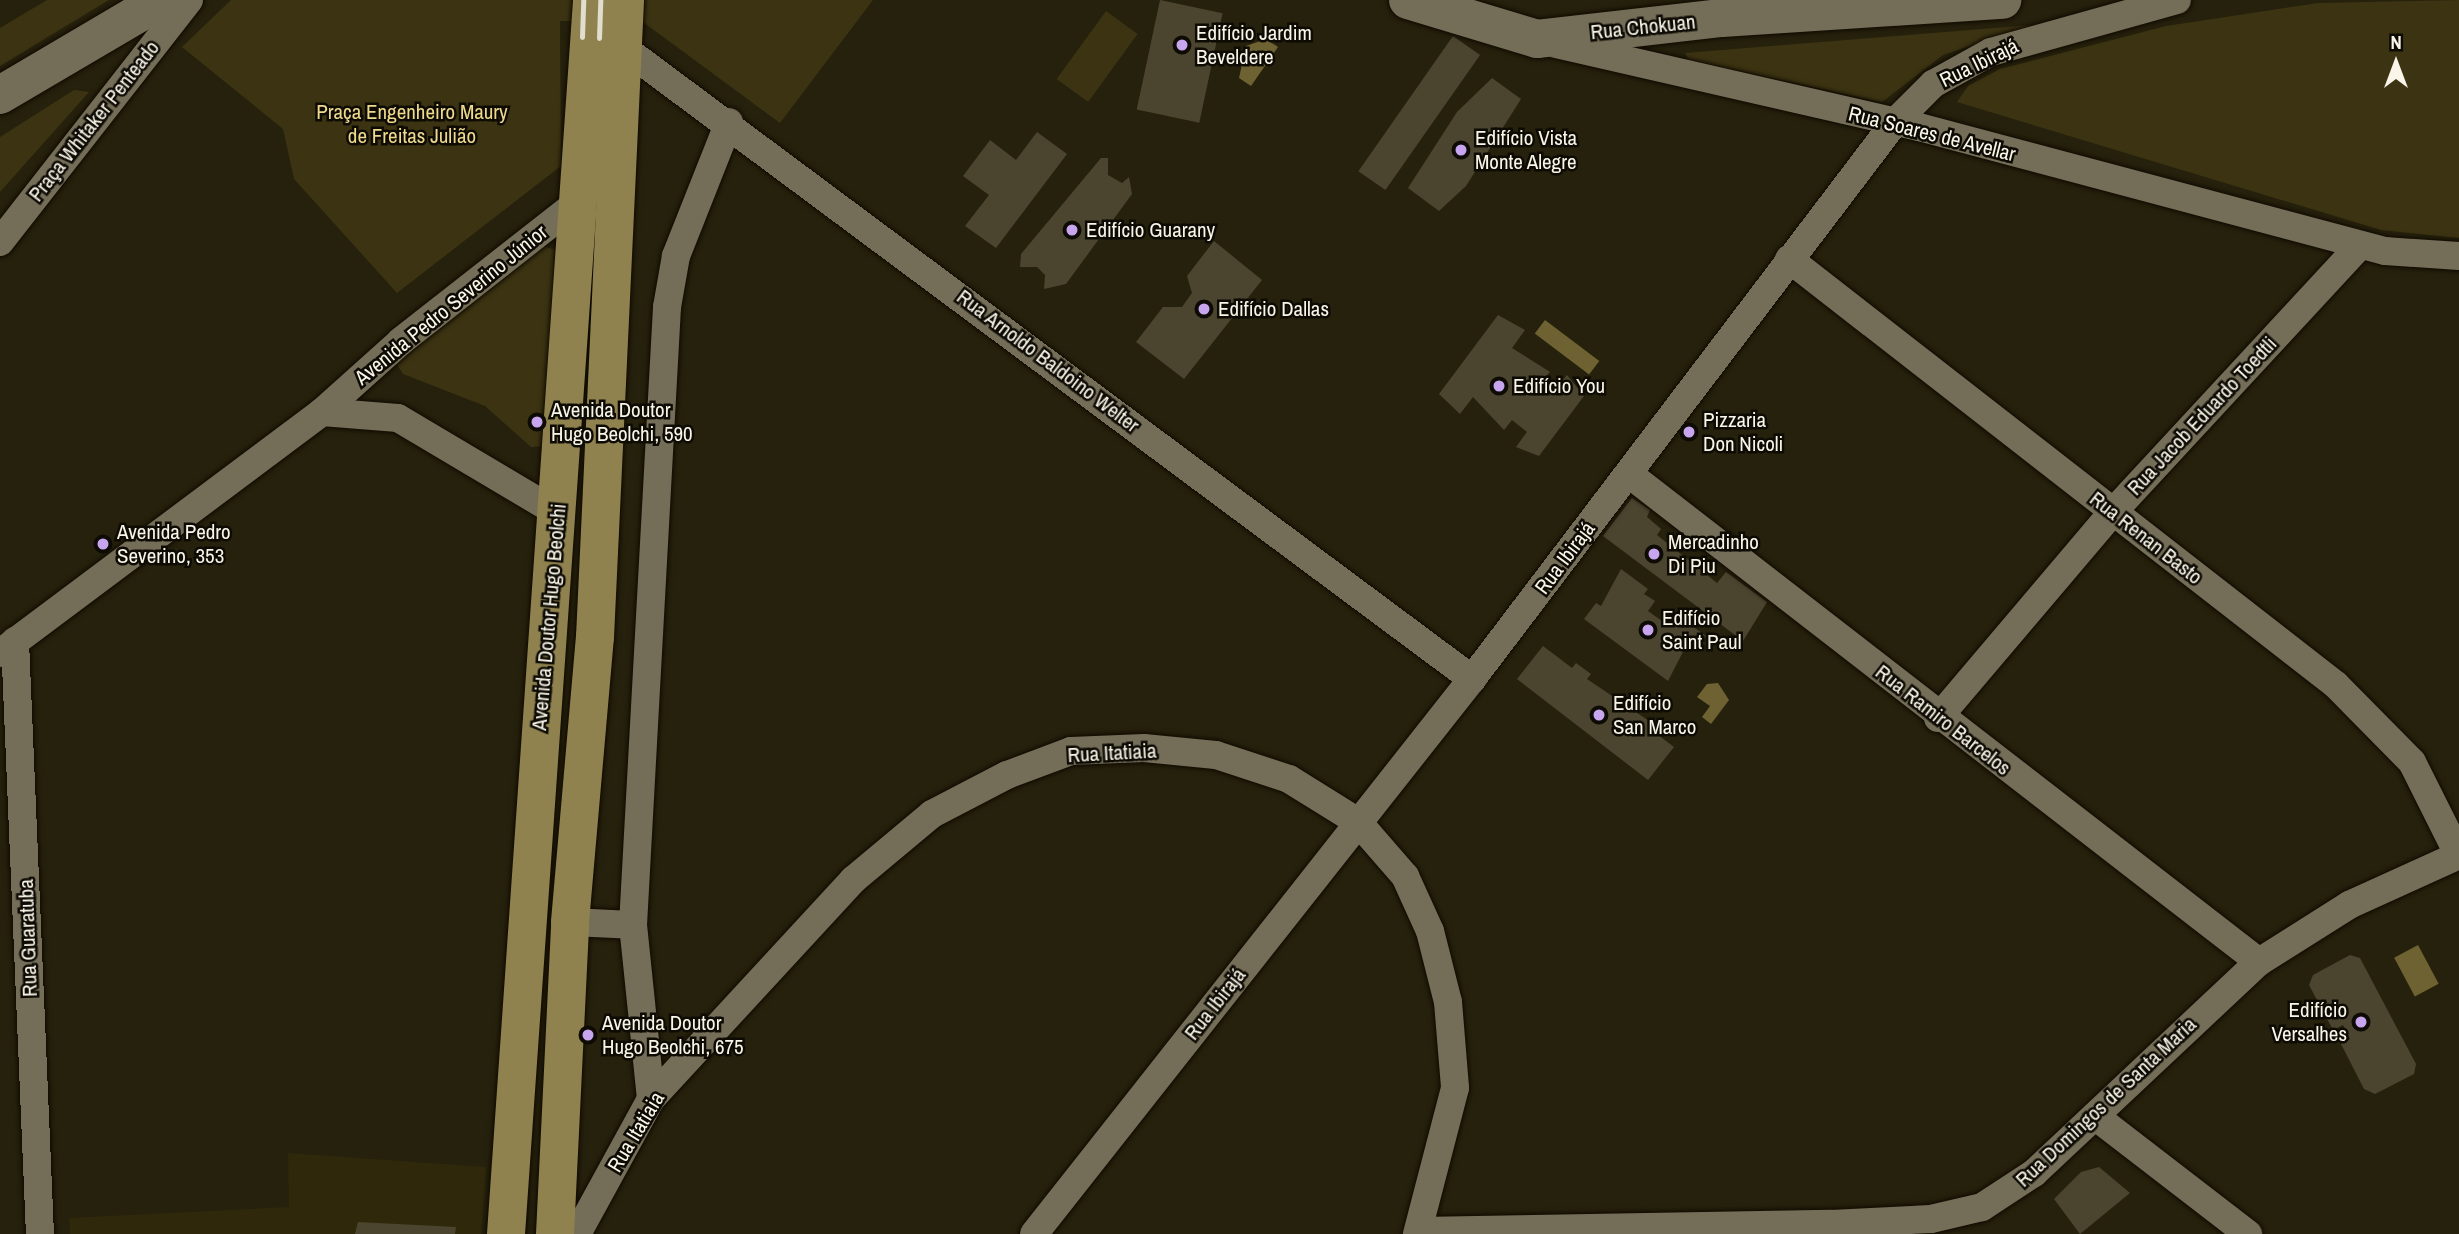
<!DOCTYPE html>
<meta charset="utf-8">
<style>
body{margin:0}
#map{position:relative;width:2459px;height:1234px;overflow:hidden;background:#26210c;font-family:"Archivo Narrow",sans-serif}
div>[style]{position:absolute}
[style*='--x']{left:calc(var(--x)*1px);top:calc(var(--y)*1px);width:calc(var(--w)*1px);rotate:calc(var(--a)*1deg)}
.built>*{inset:0;background:#2f280b}
.green>*{inset:0;background:#3c3312;transform-origin:0 0}
.water>*{inset:0;background:#6e6232;transform-origin:0 0}
.building>*{inset:0;background:#4b452f;transform-origin:0 0}
.roads{filter:drop-shadow(0 0 2px #0f0a00) drop-shadow(0 0 2px #0f0a00)}
.street>*{height:28px;margin:-14px;padding:0 14px;transform-origin:14px;border-radius:14px;background:#746d57}
.secondary>*{height:38px;margin:-19px;padding:0 19px;transform-origin:19px;border-radius:19px;background:#746d57}
.primary>*{height:38px;margin:-19px;padding:0 19px;transform-origin:19px;border-radius:19px;background:#90824f}
.rail>*{height:5px;margin:-2.5px;padding:0 2.5px;transform-origin:2.5px;border-radius:2.5px;background:#e1ddcf}
.dots>*{width:19px;height:19px;translate:-50% -50%;box-sizing:border-box;border:4px solid #0d0b04;border-radius:50%}
span{translate:-50% -50%;white-space:nowrap;text-align:center;line-height:1.15;-webkit-text-stroke:5px #0d0b04;paint-order:stroke}
.street-label{font-size:21px;color:#f9f5e8}
.poi-label{font-size:21px;color:#f9f5e8}
.left{translate:0 -50%;text-align:left}
.right{translate:-100% -50%;text-align:right}
.park-label{font-size:21px;color:#eed98d}
.north{position:absolute;left:2361px;top:28px;width:70px;height:70px;-webkit-text-stroke:5px #0d0b04;paint-order:stroke;rotate:0deg;font-size:19px;font-weight:700;line-height:28px;text-align:center;color:#f9f5e8}
.north::after{content:'';display:block;margin:auto;width:24px;height:32px;background:#f9f5e8;clip-path:polygon(50% 0,100% 100%,50% 72%,0 100%)}
</style>
<div id="map">
<div class="built">
<i style="clip-path:polygon(288px 1153px,486px 1167px,481px 1234px,70px 1234px,69px 1218px,289px 1207px)"></i>
</div>
<div class="green">
<i style="clip-path:polygon(47px 0,109px 0,0 66px,0 28px)"></i>
<i style="clip-path:polygon(231px 0,873px 0,780px 123px,643px 22px,560px 21px,561px 166px,397px 293px,294px 179px,283px 129px,182px 47px)"></i>
<i style="clip-path:polygon(2459px 0,2459px 238px,2381px 230px,1957px 102px,1968px 86px,2000px 69px,2166px 26px,2318px 3px)"></i>
<i style="left:1106px;top:11px;width:39px;height:84px;rotate:36deg"></i>
<i style="clip-path:polygon(2032px 25px,1943px 55px,1882px 102px,1689px 60px,1685px 53px)"></i>
<i style="clip-path:polygon(74px 90px,89px 92px,0 192px,0 137px)"></i>
<i style="clip-path:polygon(534px 243px,558px 251px,547px 446px,531px 447px,485px 406px,403px 374px,394px 360px)"></i>
</div>
<div class="water">
<i style="clip-path:polygon(1266px 39px,1278px 47px,1251px 86px,1239px 78px,1246px 46px)"></i>
<i style="left:1545px;top:320px;width:68px;height:17px;rotate:37deg"></i>
<i style="clip-path:polygon(1718px 683px,1729px 700px,1711px 724px,1702px 717px,1710px 706px,1697px 697px,1707px 684px)"></i>
<i style="left:2418px;top:945px;width:44px;height:27px;rotate:62deg"></i>
</div>
<div class="building">
<i style="left:1160px;top:0;width:64px;height:112px;rotate:12deg"></i>
<i style="left:1453px;top:36px;width:33px;height:165px;rotate:35deg"></i>
<i style="clip-path:polygon(1492px 78px,1521px 99px,1466px 186px,1439px 211px,1408px 188px,1457px 112px)"></i>
<i style="clip-path:polygon(1037px 132px,1067px 154px,996px 248px,965px 226px,989px 195px,963px 176px,990px 140px,1016px 160px)"></i>
<i style="clip-path:polygon(1101px 158px,1108px 158px,1108px 175px,1122px 183px,1129px 177px,1132px 194px,1066px 284px,1044px 289px,1045px 275px,1037px 267px,1020px 267px,1021px 254px)"></i>
<i style="clip-path:polygon(1214px 241px,1262px 280px,1184px 379px,1136px 342px,1163px 307px,1182px 307px,1192px 293px,1187px 276px)"></i>
<i style="clip-path:polygon(1498px 315px,1525px 330px,1512px 348px,1550px 372px,1543px 380px,1556px 389px,1567px 375px,1584px 396px,1539px 456px,1516px 447px,1527px 432px,1512px 420px,1504px 430px,1473px 397px,1460px 414px,1439px 394px)"></i>
<i style="clip-path:polygon(1632px 498px,1650px 510px,1647px 517px,1661px 529px,1657px 535px,1717px 583px,1726px 572px,1767px 602px,1743px 641px,1603px 536px)"></i>
<i style="clip-path:polygon(1621px 569px,1648px 589px,1644px 594px,1655px 601px,1648px 611px,1662px 621px,1667px 614px,1684px 620px,1706px 636px,1694px 652px,1686px 646px,1668px 681px,1584px 619px,1596px 603px,1601px 606px)"></i>
<i style="clip-path:polygon(1543px 646px,1572px 668px,1576px 663px,1591px 674px,1587px 679px,1652px 723px,1649px 728px,1674px 747px,1648px 780px,1517px 679px)"></i>
<i style="clip-path:polygon(2350px 955px,2360px 958px,2416px 1064px,2414px 1074px,2375px 1094px,2364px 1089px,2341px 1044px,2350px 1039px,2343px 1025px,2333px 1030px,2309px 985px,2313px 975px)"></i>
<i style="clip-path:polygon(2099px 1167px,2130px 1193px,2080px 1234px,2054px 1199px,2081px 1172px)"></i>
<i style="clip-path:polygon(358px 1222px,456px 1227px,455px 1234px,355px 1234px)"></i>
</div>
<div class="roads">
<div class="street">
<i style="--x:1556;--y:44;--w:372;--a:12.9"></i>
<i style="--x:1919;--y:127;--w:482;--a:14.9"></i>
<i style="--x:2385;--y:251;--w:74;--a:3.9"></i>
<i style="--x:621;--y:46;--w:1061;--a:36.64"></i>
<i style="--x:0;--y:242;--w:307;--a:-52"></i>
<i style="--x:1789;--y:259;--w:693;--a:37.91"></i>
<i style="--x:2336;--y:685;--w:108;--a:45.4"></i>
<i style="--x:2412;--y:762;--w:105;--a:63.4"></i>
<i style="--x:322;--y:412;--w:76;--a:4.5"></i>
<i style="--x:398;--y:418;--w:186;--a:30.7"></i>
<i style="--x:1629;--y:474;--w:797;--a:37.76"></i>
<i style="--x:15;--y:641;--w:594;--a:87.59"></i>
<i style="--x:0;--y:653;--w:402;--a:-36.8"></i>
<i style="--x:322;--y:412;--w:106;--a:-41.9"></i>
<i style="--x:401;--y:341;--w:229;--a:-38.1"></i>
<i style="--x:1938;--y:718;--w:270;--a:-49.7"></i>
<i style="--x:2113;--y:512;--w:364;--a:-47.2"></i>
<i style="--x:570;--y:922;--w:63;--a:2.7"></i>
<i style="--x:651;--y:1099;--w:175;--a:-95.9"></i>
<i style="--x:633;--y:925;--w:619;--a:-86.85"></i>
<i style="--x:667;--y:307;--w:52;--a:-80"></i>
<i style="--x:676;--y:256;--w:144;--a:-68.4"></i>
<i style="--x:2096;--y:1117;--w:192;--a:37.6"></i>
<i style="--x:1419;--y:1231;--w:412;--a:-1"></i>
<i style="--x:1831;--y:1224;--w:100;--a:-2.9"></i>
<i style="--x:1931;--y:1219;--w:52;--a:-13.2"></i>
<i style="--x:1982;--y:1207;--w:62;--a:-33.2"></i>
<i style="--x:2034;--y:1173;--w:308;--a:-43.2"></i>
<i style="--x:2259;--y:962;--w:107;--a:-32.3"></i>
<i style="--x:2349;--y:905;--w:121;--a:-24.4"></i>
<i style="--x:577;--y:1234;--w:154;--a:-61.3"></i>
<i style="--x:651;--y:1099;--w:298;--a:-47.3"></i>
<i style="--x:853;--y:880;--w:103;--a:-39.9"></i>
<i style="--x:932;--y:814;--w:85;--a:-27.5"></i>
<i style="--x:1007;--y:775;--w:68;--a:-20.6"></i>
<i style="--x:1071;--y:751;--w:73;--a:-2.4"></i>
<i style="--x:1144;--y:748;--w:72;--a:5.6"></i>
<i style="--x:1216;--y:755;--w:77;--a:18.2"></i>
<i style="--x:1289;--y:779;--w:81;--a:31.9"></i>
<i style="--x:1358;--y:822;--w:72;--a:49"></i>
<i style="--x:1405;--y:876;--w:60;--a:65.6"></i>
<i style="--x:1430;--y:931;--w:73;--a:75.8"></i>
<i style="--x:1448;--y:1002;--w:86;--a:85.3"></i>
<i style="--x:1455;--y:1088;--w:151;--a:104.6"></i>
<i style="--x:1034;--y:1234;--w:707;--a:-51.72"></i>
<i style="--x:1472;--y:679;--w:699;--a:-52.79"></i>
<i style="--x:1895;--y:122;--w:54;--a:-45"></i>
<i style="--x:1933;--y:84;--w:66;--a:-28.9"></i>
<i style="--x:1991;--y:52;--w:193;--a:-15.6"></i>
</div>
<div class="secondary">
<i style="--x:1408;--y:0;--w:135;--a:16.8"></i>
<i style="--x:1537;--y:39;--w:186;--a:-6.5"></i>
<i style="--x:1722;--y:18;--w:281;--a:-3.7"></i>
<i style="--x:0;--y:95;--w:187;--a:-30.5"></i>
</div>
<div class="primary">
<i style="--x:506;--y:1234;--w:1237;--a:-86.01"></i>
<i style="--x:555;--y:1234;--w:312;--a:-87.2"></i>
<i style="--x:570;--y:922;--w:286;--a:-85"></i>
<i style="--x:595;--y:637;--w:638;--a:-87.3"></i>
</div>
</div>
<div class="rail">
<i style="--x:582;--y:37;--w:37;--a:-88"></i>
<i style="--x:599;--y:38;--w:38;--a:-88"></i>
</div>
<div class="dots">
<i style="left:1182px;top:45px;background:#c7a6ef"></i>
<i style="left:1461px;top:150px;background:#c7a6ef"></i>
<i style="left:1072px;top:230px;background:#c7a6ef"></i>
<i style="left:1204px;top:309px;background:#c7a6ef"></i>
<i style="left:1499px;top:386px;background:#c7a6ef"></i>
<i style="left:537px;top:422px;background:#c7a6ef"></i>
<i style="left:1689px;top:432px;background:#c7a6ef"></i>
<i style="left:103px;top:544px;background:#c7a6ef"></i>
<i style="left:1654px;top:554px;background:#c7a6ef"></i>
<i style="left:1648px;top:630px;background:#c7a6ef"></i>
<i style="left:1599px;top:715px;background:#c7a6ef"></i>
<i style="left:2361px;top:1022px;background:#c7a6ef"></i>
<i style="left:588px;top:1035px;background:#c7a6ef"></i>
</div>
<div class="street-label">
<span style="left:1643px;top:27px;rotate:-6deg">Rua Chokuan</span>
<span style="left:1979px;top:63px;rotate:-26deg">Rua Ibirajá</span>
<span style="left:94px;top:121px;rotate:-52deg">Praça Whitaker Penteado</span>
<span style="left:1932px;top:134px;rotate:14deg">Rua Soares de Avellar</span>
<span style="left:451px;top:305px;rotate:-39deg">Avenida Pedro Severino Júnior</span>
<span style="left:1048px;top:361px;rotate:37deg">Rua Arnoldo Baldoino Welter</span>
<span style="left:2202px;top:416px;rotate:-47deg">Rua Jacob Eduardo Toedtli</span>
<span style="left:2146px;top:538px;rotate:38deg">Rua Renan Basto</span>
<span style="left:1565px;top:558px;rotate:-53deg">Rua Ibirajá</span>
<span style="left:549px;top:617px;rotate:-85deg">Avenida Doutor Hugo Beolchi</span>
<span style="left:1943px;top:720px;rotate:38deg">Rua Ramiro Barcelos</span>
<span style="left:1112px;top:753px;rotate:-3deg">Rua Itatiaia</span>
<span style="left:28px;top:938px;rotate:-92deg">Rua Guaratuba</span>
<span style="left:1215px;top:1004px;rotate:-52deg">Rua Ibirajá</span>
<span style="left:2106px;top:1102px;rotate:-43deg">Rua Domingos de Santa Maria</span>
<span style="left:636px;top:1132px;rotate:-59deg">Rua Itatiaia</span>
</div>
<div class="poi-label">
<span class="left" style="left:1196px;top:45px">Edifício Jardim<br>Beveldere</span>
<span class="left" style="left:1475px;top:150px">Edifício Vista<br>Monte Alegre</span>
<span class="left" style="left:1086px;top:230px">Edifício Guarany</span>
<span class="left" style="left:1218px;top:309px">Edifício Dallas</span>
<span class="left" style="left:1513px;top:386px">Edifício You</span>
<span class="left" style="left:551px;top:422px">Avenida Doutor<br>Hugo Beolchi, 590</span>
<span class="left" style="left:1703px;top:432px">Pizzaria<br>Don Nicoli</span>
<span class="left" style="left:117px;top:544px">Avenida Pedro<br>Severino, 353</span>
<span class="left" style="left:1668px;top:554px">Mercadinho<br>Di Piu</span>
<span class="left" style="left:1662px;top:630px">Edifício<br>Saint Paul</span>
<span class="left" style="left:1613px;top:715px">Edifício<br>San Marco</span>
<span class="right" style="left:2347px;top:1022px">Edifício<br>Versalhes</span>
<span class="left" style="left:602px;top:1035px">Avenida Doutor<br>Hugo Beolchi, 675</span>
</div>
<div class="park-label">
<span style="left:412px;top:124px">Praça Engenheiro Maury<br>de Freitas Julião</span>
</div>
<div class="north">N</div>
</div>
